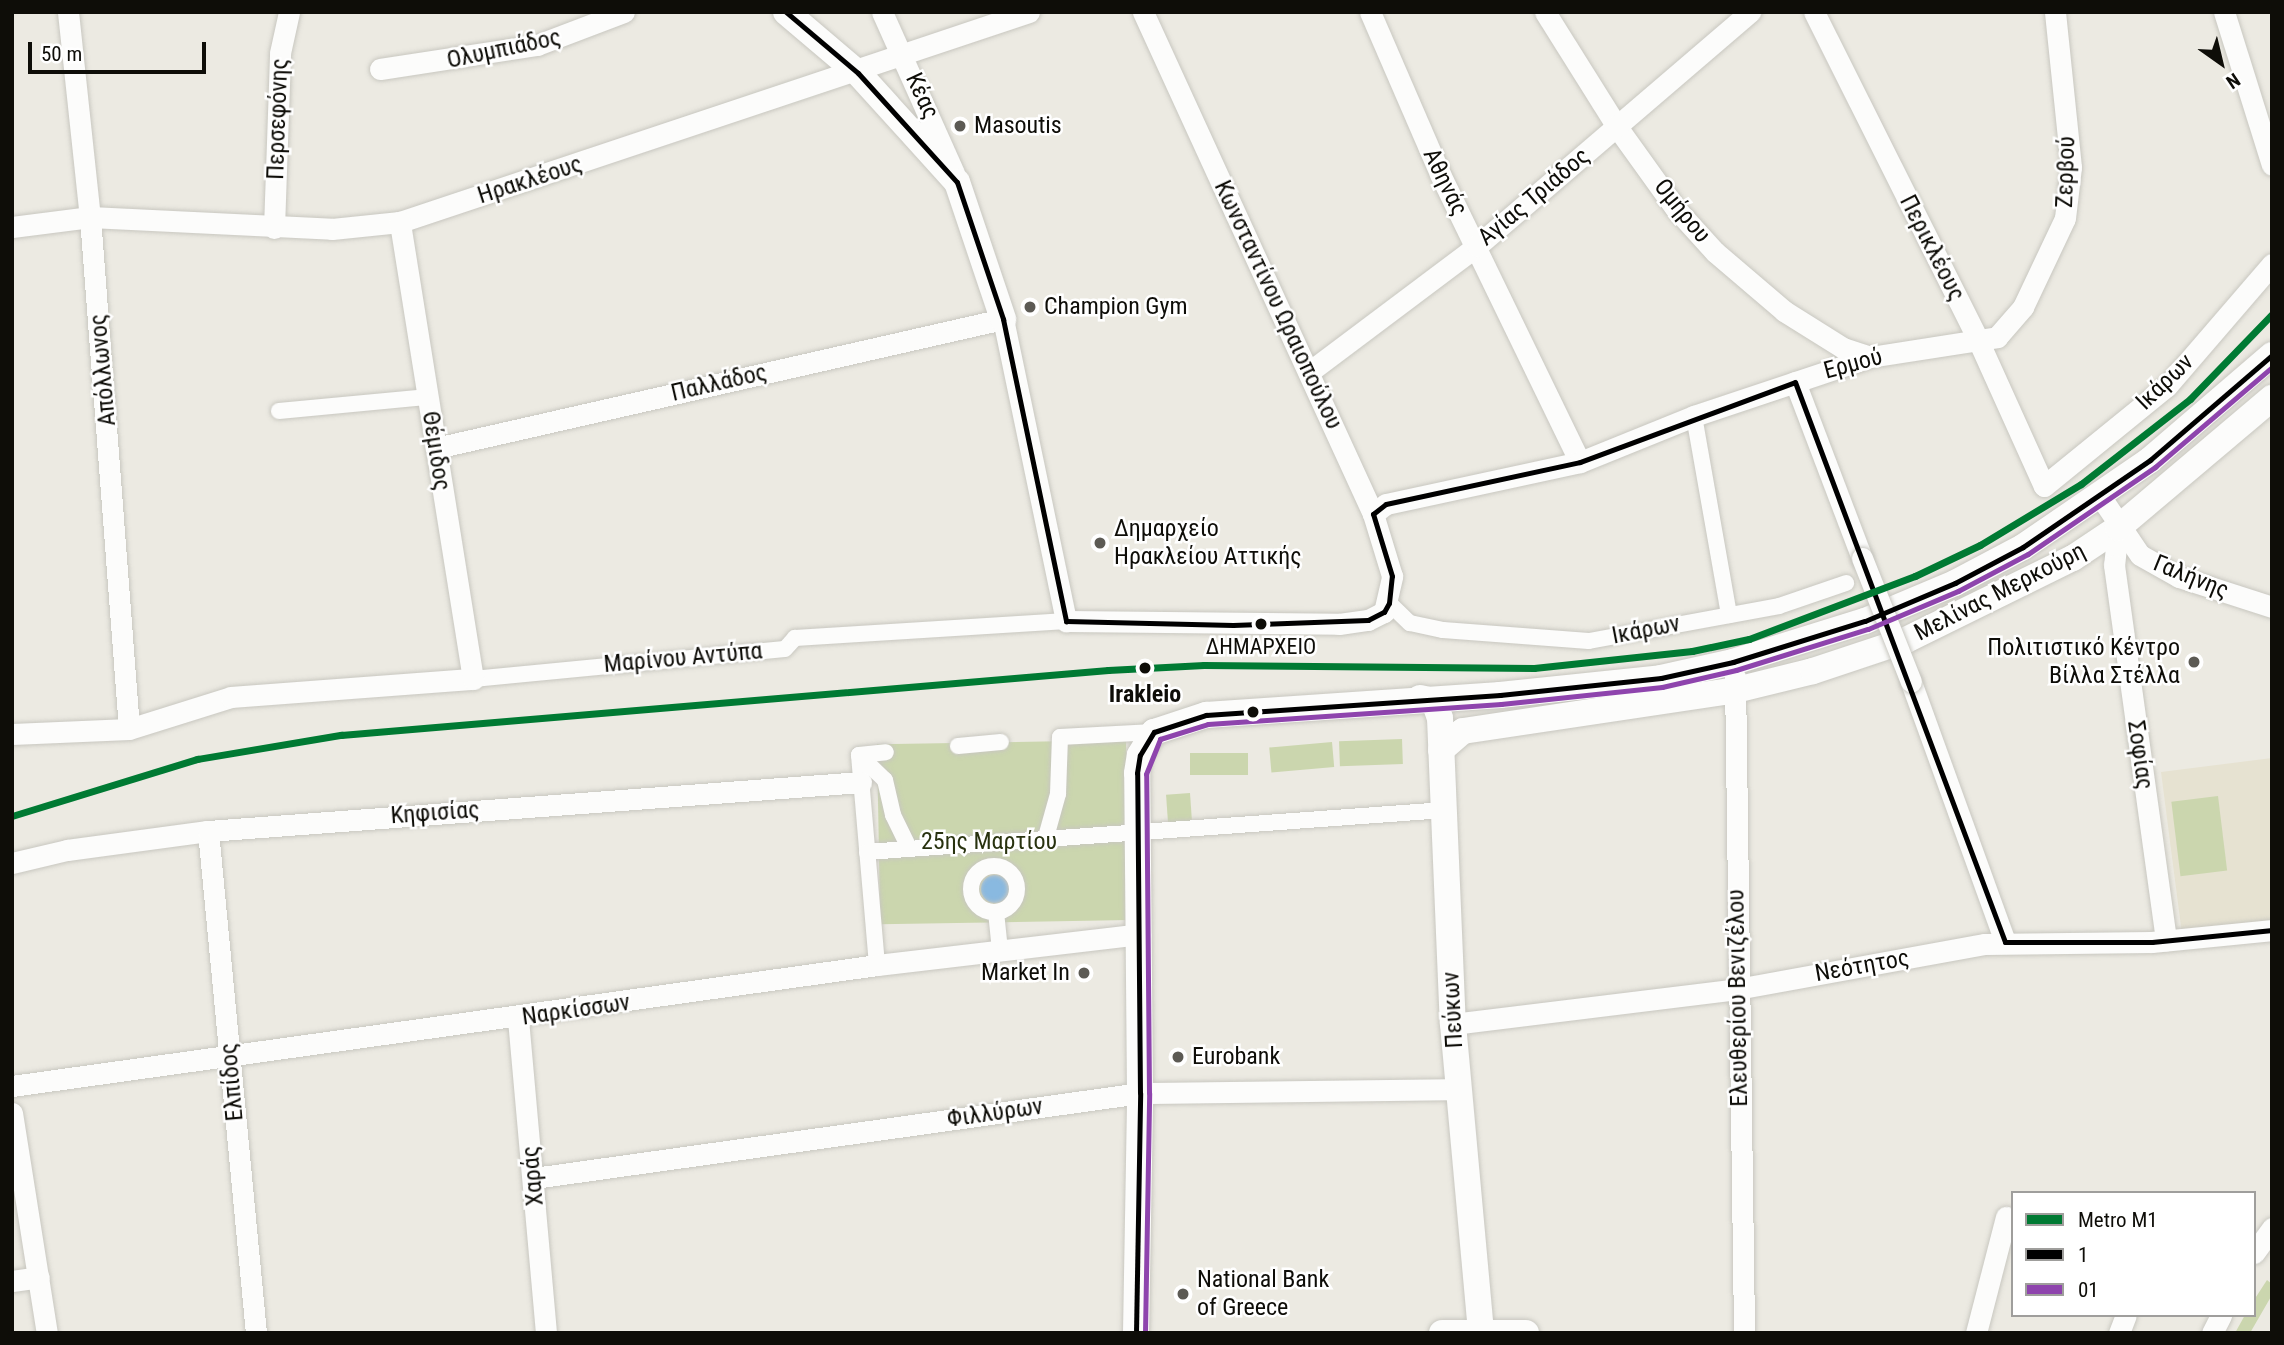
<!DOCTYPE html>
<meta charset="utf-8">
<style>
body{margin:0}
#map{position:relative;width:2284px;height:1345px;overflow:hidden;background:#eceae2;font-family:"Roboto Condensed",sans-serif}
div>[style]{position:absolute}
[style*='--x']{left:calc(var(--x)*1px);top:calc(var(--y)*1px);width:calc(var(--w)*1px);rotate:calc(var(--a)*1deg)}
.built>*{inset:0;background:#e6e2d1}
.green>*{inset:0;background:#cbd6ae;transform-origin:0 0}
.water>*{inset:0;background:#89b9e0}
.round{border-radius:50%}
.roads{filter:drop-shadow(0 0 2px #c8c7c0) drop-shadow(0 0 2px #c8c7c0)}
.pedestrian>*{height:16px;margin:-8px;padding:0 8px;transform-origin:8px;border-radius:8px;background:#fcfcfb}
.pedestrian>.ring{margin:-8px;padding:0;box-sizing:content-box;background:none;border:16px solid #fcfcfb;border-radius:50%}
.minor>*{height:21px;margin:-10.5px;padding:0 10.5px;transform-origin:10.5px;border-radius:10.5px;background:#fcfcfb}
.tertiary>*{height:26px;margin:-13px;padding:0 13px;transform-origin:13px;border-radius:13px;background:#fcfcfb}
.bridges{filter:drop-shadow(0 0 2px #c8c7c0) drop-shadow(0 0 2px #c8c7c0)}
.minor-bridge>*{height:21px;margin:-10.5px;padding:0 10.5px;transform-origin:10.5px;border-radius:10.5px;background:#fcfcfb}
.bus-1>*{height:5px;margin:-2.5px;padding:0 2.5px;transform-origin:2.5px;border-radius:2.5px;background:#000}
.bus-2>*{height:5px;margin:-2.5px;padding:0 2.5px;transform-origin:2.5px;border-radius:2.5px;background:#8e44ad}
.metro-1>*{height:7px;margin:-3.5px;padding:0 3.5px;transform-origin:3.5px;border-radius:3.5px;background:#007a33}
.dots>*{width:19px;height:19px;translate:-50% -50%;box-sizing:border-box;border:4px solid #fff;border-radius:50%}
span{translate:-50% -50%;white-space:nowrap;text-align:center;line-height:1.15;-webkit-text-stroke:5px #fff;paint-order:stroke}
.bus-label{font-size:22px;color:#0e0d08}
.street-label{font-size:24px;color:#0e0d08}
.poi-label{font-size:24px;color:#0e0d08}
.left{translate:0 -50%;text-align:left}
.right{translate:-100% -50%;text-align:right}
.stop-label{font-size:24px;color:#0e0d08;font-weight:700}
.park-label{font-size:24px;color:#28320f}
.frame{position:absolute;inset:0;border:14px solid #0e0d08;pointer-events:none}
.legend{position:absolute;left:2011px;top:1191px;width:245px;height:126px;box-sizing:border-box;background:#fff;border:2px solid #9f9e9c;margin:0;padding:9px 12px;list-style:none;font-size:21px;color:#0e0d08}
.legend li{display:flex;align-items:center;gap:14px;height:35px}
.legend b{width:35px;border:2px solid #9f9e9c}
.north{position:absolute;left:2186px;top:28px;width:70px;height:70px;-webkit-text-stroke:5px #fff;paint-order:stroke;rotate:146deg;font-size:19px;font-weight:700;line-height:28px;text-align:center;color:#0e0d08}
.north::after{content:'';display:block;margin:auto;width:24px;height:32px;background:#0e0d08;clip-path:polygon(50% 0,100% 100%,50% 72%,0 100%)}
.scale{position:absolute;left:28px;top:42px;width:178px;height:32px;box-sizing:border-box;border:4px solid #0e0d08;border-top:0;padding-left:9px;font-size:21px;line-height:24px;white-space:nowrap;color:#0e0d08;-webkit-text-stroke:5px #fff;paint-order:stroke}
</style>
<div id="map">
<div class="built">
<i style="clip-path:polygon(2272px 758px,2272px 921px,2182px 934px,2161px 772px)"></i>
</div>
<div class="green">
<i style="left:1402px;top:739px;width:25px;height:63px;rotate:88deg"></i>
<i style="left:1126px;top:740px;width:180px;height:249px;rotate:89deg"></i>
<i style="left:1332px;top:742px;width:25px;height:63px;rotate:85deg"></i>
<i style="left:1248px;top:753px;width:22px;height:58px;rotate:90deg"></i>
<i style="left:1190px;top:793px;width:29px;height:24px;rotate:86deg"></i>
<i style="left:2218px;top:796px;width:75px;height:47px;rotate:83deg"></i>
<i style="clip-path:polygon(2267px 1280px,2272px 1284px,2272px 1295px,2250px 1333px,2235px 1333px,2245px 1315px,2254px 1315px,2254px 1300px)"></i>
</div>
<div class="water">
<i class="round" style="left:981px;top:875px;width:28px;height:28px"></i>
</div>
<div class="roads">
<div class="pedestrian">
<i style="--x:279;--y:411;--w:150;--a:-5.4"></i>
<i style="--x:1694;--y:416;--w:202;--a:80"></i>
<i style="--x:1389;--y:603;--w:29;--a:44"></i>
<i style="--x:1410;--y:623;--w:34;--a:12"></i>
<i style="--x:1443;--y:630;--w:146;--a:4.3"></i>
<i style="--x:1589;--y:641;--w:193;--a:-10.4"></i>
<i style="--x:1779;--y:606;--w:71;--a:-18.9"></i>
<i style="--x:473;--y:679;--w:313;--a:-5.5"></i>
<i style="--x:785;--y:649;--w:15;--a:-48"></i>
<i style="--x:795;--y:638;--w:272;--a:-3.6"></i>
<i style="--x:958;--y:746;--w:43;--a:-5.3"></i>
<i style="--x:859;--y:755;--w:211;--a:85.1"></i>
<i style="--x:859;--y:755;--w:36;--a:44"></i>
<i style="--x:885;--y:780;--w:36;--a:77"></i>
<i style="--x:893;--y:815;--w:37;--a:64"></i>
<i style="--x:859;--y:755;--w:27;--a:-6"></i>
<i style="--x:1046;--y:837;--w:45;--a:-74.4"></i>
<i style="--x:1058;--y:794;--w:57;--a:-88"></i>
<i style="--x:1060;--y:737;--w:94;--a:-3"></i>
<i style="--x:867;--y:852;--w:579;--a:-4.16"></i>
<i class="ring" style="left:971px;top:866px;width:30px;height:30px"></i>
<i style="--x:996;--y:912;--w:37;--a:84"></i>
</div>
<div class="minor">
<i style="--x:68;--y:12;--w:206;--a:83.9"></i>
<i style="--x:90;--y:217;--w:513;--a:85.64"></i>
<i style="--x:882;--y:12;--w:176;--a:65.9"></i>
<i style="--x:1370;--y:12;--w:176;--a:66.6"></i>
<i style="--x:1440;--y:174;--w:320;--a:64.1"></i>
<i style="--x:1545;--y:12;--w:136;--a:57.9"></i>
<i style="--x:1617;--y:127;--w:101;--a:54.3"></i>
<i style="--x:1676;--y:209;--w:58;--a:47.8"></i>
<i style="--x:1715;--y:252;--w:91;--a:40.5"></i>
<i style="--x:1784;--y:311;--w:70;--a:32.1"></i>
<i style="--x:1843;--y:348;--w:28;--a:18"></i>
<i style="--x:1814;--y:12;--w:367;--a:63.4"></i>
<i style="--x:1978;--y:340;--w:160;--a:65.7"></i>
<i style="--x:2044;--y:486;--w:159;--a:-39.1"></i>
<i style="--x:2167;--y:386;--w:161;--a:-49.3"></i>
<i style="--x:2224;--y:12;--w:160;--a:72.6"></i>
<i style="--x:380;--y:69;--w:159;--a:-8.7"></i>
<i style="--x:537;--y:45;--w:93;--a:-20.8"></i>
<i style="--x:12;--y:227;--w:79;--a:-7.3"></i>
<i style="--x:90;--y:217;--w:242;--a:2.8"></i>
<i style="--x:332;--y:229;--w:68;--a:-5.9"></i>
<i style="--x:400;--y:222;--w:663;--a:-18.46"></i>
<i style="--x:274;--y:228;--w:175;--a:-88"></i>
<i style="--x:280;--y:53;--w:42;--a:-77.6"></i>
<i style="--x:1309;--y:372;--w:210;--a:-36.9"></i>
<i style="--x:1477;--y:246;--w:360;--a:-40.6"></i>
<i style="--x:1795;--y:382;--w:188;--a:69.2"></i>
<i style="--x:436;--y:448;--w:581;--a:-12.82"></i>
<i style="--x:1003;--y:319;--w:309;--a:78.2"></i>
<i style="--x:1066;--y:621;--w:273;--a:0.6"></i>
<i style="--x:1339;--y:624;--w:29;--a:-8"></i>
<i style="--x:1368;--y:620;--w:18;--a:-27"></i>
<i style="--x:1384;--y:612;--w:37;--a:-77"></i>
<i style="--x:1392;--y:576;--w:65;--a:-107"></i>
<i style="--x:1373;--y:514;--w:552;--a:-114.62"></i>
<i style="--x:2100;--y:496;--w:71;--a:55.9"></i>
<i style="--x:2140;--y:555;--w:45;--a:29.4"></i>
<i style="--x:2179;--y:577;--w:98;--a:17.9"></i>
<i style="--x:1373;--y:514;--w:16;--a:-38"></i>
<i style="--x:1386;--y:504;--w:198;--a:-12.2"></i>
<i style="--x:1580;--y:462;--w:123;--a:-22"></i>
<i style="--x:1694;--y:416;--w:186;--a:-18.5"></i>
<i style="--x:1870;--y:357;--w:129;--a:-8.9"></i>
<i style="--x:1997;--y:337;--w:40;--a:-49"></i>
<i style="--x:2023;--y:307;--w:98;--a:-64.7"></i>
<i style="--x:2065;--y:218;--w:51;--a:-83.3"></i>
<i style="--x:2071;--y:167;--w:156;--a:-95.9"></i>
<i style="--x:2118;--y:528;--w:37;--a:96"></i>
<i style="--x:2114;--y:565;--w:379;--a:82.1"></i>
<i style="--x:1735;--y:677;--w:656;--a:89.21"></i>
<i style="--x:1911;--y:682;--w:276;--a:70.1"></i>
<i style="--x:12;--y:734;--w:117;--a:-2.4"></i>
<i style="--x:129;--y:729;--w:107;--a:-17.4"></i>
<i style="--x:231;--y:697;--w:243;--a:-4.3"></i>
<i style="--x:473;--y:679;--w:463;--a:-99.1"></i>
<i style="--x:208;--y:831;--w:504;--a:84.54"></i>
<i style="--x:12;--y:863;--w:57;--a:-13.3"></i>
<i style="--x:67;--y:850;--w:142;--a:-7.7"></i>
<i style="--x:208;--y:831;--w:655;--a:-4.29"></i>
<i style="--x:518;--y:1019;--w:315;--a:84.9"></i>
<i style="--x:1453;--y:1024;--w:286;--a:-7"></i>
<i style="--x:1737;--y:989;--w:252;--a:-10.3"></i>
<i style="--x:1985;--y:944;--w:167;--a:-0.7"></i>
<i style="--x:2152;--y:942;--w:121;--a:-5.7"></i>
<i style="--x:12;--y:1086;--w:873;--a:-7.96"></i>
<i style="--x:877;--y:965;--w:265;--a:-6.7"></i>
<i style="--x:12;--y:1113;--w:223;--a:81"></i>
<i style="--x:534;--y:1178;--w:612;--a:-7.98"></i>
<i style="--x:1140;--y:1093;--w:318;--a:-0.7"></i>
<i style="--x:2254;--y:1253;--w:31;--a:-54"></i>
<i style="--x:12;--y:1281;--w:27;--a:-8"></i>
<i style="--x:1976;--y:1333;--w:120;--a:-75.5"></i>
<i style="--x:2119;--y:1333;--w:19;--a:-69"></i>
<i style="--x:2212;--y:1333;--w:20;--a:-63"></i>
</div>
<div class="tertiary">
<i style="--x:786;--y:12;--w:94;--a:40.3"></i>
<i style="--x:858;--y:73;--w:147;--a:47.8"></i>
<i style="--x:957;--y:182;--w:145;--a:71.4"></i>
<i style="--x:1420;--y:698;--w:14;--a:12"></i>
<i style="--x:1434;--y:701;--w:18;--a:71"></i>
<i style="--x:1440;--y:718;--w:306;--a:87.6"></i>
<i style="--x:1453;--y:1024;--w:310;--a:84.8"></i>
<i style="--x:1441;--y:750;--w:29;--a:-41"></i>
<i style="--x:1463;--y:731;--w:276;--a:-8.5"></i>
<i style="--x:1736;--y:690;--w:79;--a:-13.9"></i>
<i style="--x:1813;--y:671;--w:98;--a:-18.4"></i>
<i style="--x:1906;--y:640;--w:186;--a:-26.2"></i>
<i style="--x:2073;--y:558;--w:54;--a:-33.7"></i>
<i style="--x:2118;--y:528;--w:202;--a:-40.2"></i>
<i style="--x:1136;--y:1333;--w:240;--a:-89"></i>
<i style="--x:1140;--y:1093;--w:320;--a:-90.5"></i>
<i style="--x:1137;--y:773;--w:18;--a:-81"></i>
<i style="--x:1140;--y:755;--w:27;--a:-59"></i>
<i style="--x:1154;--y:732;--w:55;--a:-18.1"></i>
<i style="--x:1206;--y:715;--w:295;--a:-3.9"></i>
<i style="--x:1500;--y:695;--w:162;--a:-6"></i>
<i style="--x:1661;--y:678;--w:74;--a:-12.5"></i>
<i style="--x:1733;--y:662;--w:138;--a:-17.3"></i>
<i style="--x:1865;--y:621;--w:98;--a:-22.9"></i>
<i style="--x:1955;--y:583;--w:77;--a:-27.9"></i>
<i style="--x:2023;--y:547;--w:154;--a:-34.4"></i>
<i style="--x:2150;--y:460;--w:161;--a:-40.7"></i>
<i style="--x:1442;--y:1333;--w:84;--a:0"></i>
</div>
</div>
<div class="bridges">
<div class="minor-bridge">
<i style="--x:1862;--y:558;--w:133;--a:68.4"></i>
</div>
</div>
<div class="bus-1">
<i style="--x:786;--y:12;--w:94;--a:40.3"></i>
<i style="--x:858;--y:73;--w:147;--a:47.8"></i>
<i style="--x:957;--y:182;--w:145;--a:71.4"></i>
<i style="--x:1003;--y:319;--w:309;--a:78.2"></i>
<i style="--x:1066;--y:621;--w:167;--a:1.4"></i>
<i style="--x:1233;--y:625;--w:135;--a:-2.1"></i>
<i style="--x:1368;--y:620;--w:18;--a:-27"></i>
<i style="--x:1384;--y:612;--w:10;--a:-61"></i>
<i style="--x:1389;--y:603;--w:27;--a:-84"></i>
<i style="--x:1392;--y:576;--w:65;--a:-107"></i>
<i style="--x:1373;--y:514;--w:16;--a:-38"></i>
<i style="--x:1386;--y:504;--w:198;--a:-12.2"></i>
<i style="--x:1580;--y:462;--w:229;--a:-20.4"></i>
<i style="--x:1795;--y:382;--w:598;--a:69.44"></i>
<i style="--x:2005;--y:942;--w:147;--a:0"></i>
<i style="--x:2152;--y:942;--w:121;--a:-5.7"></i>
<i style="--x:1136;--y:1333;--w:240;--a:-89"></i>
<i style="--x:1140;--y:1093;--w:320;--a:-90.5"></i>
<i style="--x:1137;--y:773;--w:18;--a:-81"></i>
<i style="--x:1140;--y:755;--w:27;--a:-59"></i>
<i style="--x:1154;--y:732;--w:55;--a:-18.1"></i>
<i style="--x:1206;--y:715;--w:295;--a:-3.9"></i>
<i style="--x:1500;--y:695;--w:162;--a:-6"></i>
<i style="--x:1661;--y:678;--w:74;--a:-12.5"></i>
<i style="--x:1733;--y:662;--w:138;--a:-17.3"></i>
<i style="--x:1865;--y:621;--w:98;--a:-22.9"></i>
<i style="--x:1955;--y:583;--w:77;--a:-27.9"></i>
<i style="--x:2023;--y:547;--w:154;--a:-34.4"></i>
<i style="--x:2150;--y:460;--w:161;--a:-40.7"></i>
</div>
<div class="bus-2">
<i style="--x:1145;--y:1333;--w:240;--a:-89"></i>
<i style="--x:1149;--y:1093;--w:319;--a:-90.5"></i>
<i style="--x:1146;--y:774;--w:38;--a:-68"></i>
<i style="--x:1160;--y:739;--w:50;--a:-17.4"></i>
<i style="--x:1208;--y:724;--w:294;--a:-3.9"></i>
<i style="--x:1501;--y:704;--w:162;--a:-6"></i>
<i style="--x:1662;--y:687;--w:76;--a:-12.9"></i>
<i style="--x:1736;--y:670;--w:138;--a:-17.3"></i>
<i style="--x:1868;--y:629;--w:98;--a:-22.9"></i>
<i style="--x:1958;--y:591;--w:79;--a:-27.9"></i>
<i style="--x:2028;--y:554;--w:154;--a:-34.4"></i>
<i style="--x:2155;--y:467;--w:154;--a:-40.5"></i>
</div>
<div class="metro-1">
<i style="--x:12;--y:816;--w:194;--a:-17.1"></i>
<i style="--x:197;--y:759;--w:146;--a:-9.5"></i>
<i style="--x:341;--y:735;--w:770;--a:-4.84"></i>
<i style="--x:1108;--y:670;--w:96;--a:-3"></i>
<i style="--x:1204;--y:665;--w:330;--a:0.5"></i>
<i style="--x:1534;--y:668;--w:159;--a:-6.1"></i>
<i style="--x:1692;--y:651;--w:58;--a:-11.9"></i>
<i style="--x:1749;--y:639;--w:178;--a:-20.8"></i>
<i style="--x:1915;--y:576;--w:72;--a:-25.5"></i>
<i style="--x:1980;--y:545;--w:118;--a:-31.1"></i>
<i style="--x:2081;--y:484;--w:138;--a:-37.9"></i>
<i style="--x:2190;--y:399;--w:118;--a:-46"></i>
</div>
<div class="dots">
<i style="left:960px;top:126px;background:#5c5a54"></i>
<i style="left:1030px;top:307px;background:#5c5a54"></i>
<i style="left:1100px;top:543px;background:#5c5a54"></i>
<i style="left:1261px;top:624px;background:#0e0d08"></i>
<i style="left:2194px;top:662px;background:#5c5a54"></i>
<i style="left:1145px;top:668px;background:#0e0d08"></i>
<i style="left:1253px;top:712px;background:#0e0d08"></i>
<i style="left:1084px;top:973px;background:#5c5a54"></i>
<i style="left:1178px;top:1057px;background:#5c5a54"></i>
<i style="left:1183px;top:1294px;background:#5c5a54"></i>
</div>
<div class="bus-label">
<span style="left:1261px;top:647px">ΔΗΜΑΡΧΕΙΟ</span>
</div>
<div class="street-label">
<span style="left:504px;top:49px;rotate:-12deg">Ολυμπιάδος</span>
<span style="left:922px;top:96px;rotate:65deg">Κέας</span>
<span style="left:278px;top:119px;rotate:-88deg">Περσεφόνης</span>
<span style="left:2066px;top:172px;rotate:-88deg">Ζερβού</span>
<span style="left:530px;top:180px;rotate:-18deg">Ηρακλέους</span>
<span style="left:1445px;top:182px;rotate:64deg">Αθηνάς</span>
<span style="left:1534px;top:197px;rotate:-40deg">Αγίας Τριάδος</span>
<span style="left:1682px;top:211px;rotate:51deg">Ομήρου</span>
<span style="left:1932px;top:248px;rotate:63deg">Περικλέους</span>
<span style="left:1278px;top:305px;rotate:65deg">Κωνσταντίνου Ωραιοπούλου</span>
<span style="left:1853px;top:364px;rotate:-15deg">Ερμού</span>
<span style="left:103px;top:370px;rotate:-95deg">Απόλλωνος</span>
<span style="left:2165px;top:382px;rotate:-44deg">Ικάρων</span>
<span style="left:719px;top:383px;rotate:-13deg">Παλλάδος</span>
<span style="left:436px;top:451px;rotate:81deg">Θέμιδος</span>
<span style="left:2191px;top:577px;rotate:22deg">Γαλήνης</span>
<span style="left:2000px;top:592px;rotate:-27deg">Μελίνας Μερκούρη</span>
<span style="left:1646px;top:630px;rotate:-11deg">Ικάρων</span>
<span style="left:683px;top:658px;rotate:-5deg">Μαρίνου Αντύπα</span>
<span style="left:2140px;top:755px;rotate:82deg">Σοφίας</span>
<span style="left:435px;top:813px;rotate:-4deg">Κηφισίας</span>
<span style="left:1862px;top:966px;rotate:-10deg">Νεότητος</span>
<span style="left:1738px;top:998px;rotate:-91deg">Ελευθερίου Βενιζέλου</span>
<span style="left:576px;top:1010px;rotate:-8deg">Ναρκίσσων</span>
<span style="left:1453px;top:1010px;rotate:-93deg">Πεύκων</span>
<span style="left:232px;top:1082px;rotate:-95deg">Ελπίδος</span>
<span style="left:995px;top:1113px;rotate:-8deg">Φιλλύρων</span>
<span style="left:533px;top:1176px;rotate:-95deg">Χαράς</span>
</div>
<div class="poi-label">
<span class="left" style="left:974px;top:126px">Masoutis</span>
<span class="left" style="left:1044px;top:307px">Champion Gym</span>
<span class="left" style="left:1114px;top:543px">Δημαρχείο<br>Ηρακλείου Αττικής</span>
<span class="right" style="left:2180px;top:662px">Πολιτιστικό Κέντρο<br>Βίλλα Στέλλα</span>
<span class="right" style="left:1070px;top:973px">Market In</span>
<span class="left" style="left:1192px;top:1057px">Eurobank</span>
<span class="left" style="left:1197px;top:1294px">National Bank<br>of Greece</span>
</div>
<div class="stop-label">
<span style="left:1145px;top:695px">Irakleio</span>
</div>
<div class="park-label">
<span style="left:989px;top:842px">25ης Μαρτίου</span>
</div>
<div class="frame"></div>
<ul class="legend">
<li><b style="height:9px;background:#007a33"></b>Metro Μ1</li>
<li><b style="height:9px;background:#000"></b>1</li>
<li><b style="height:9px;background:#8e44ad"></b>01</li>
</ul>
<div class="north">N</div>
<div class="scale">50 m</div>
</div>
